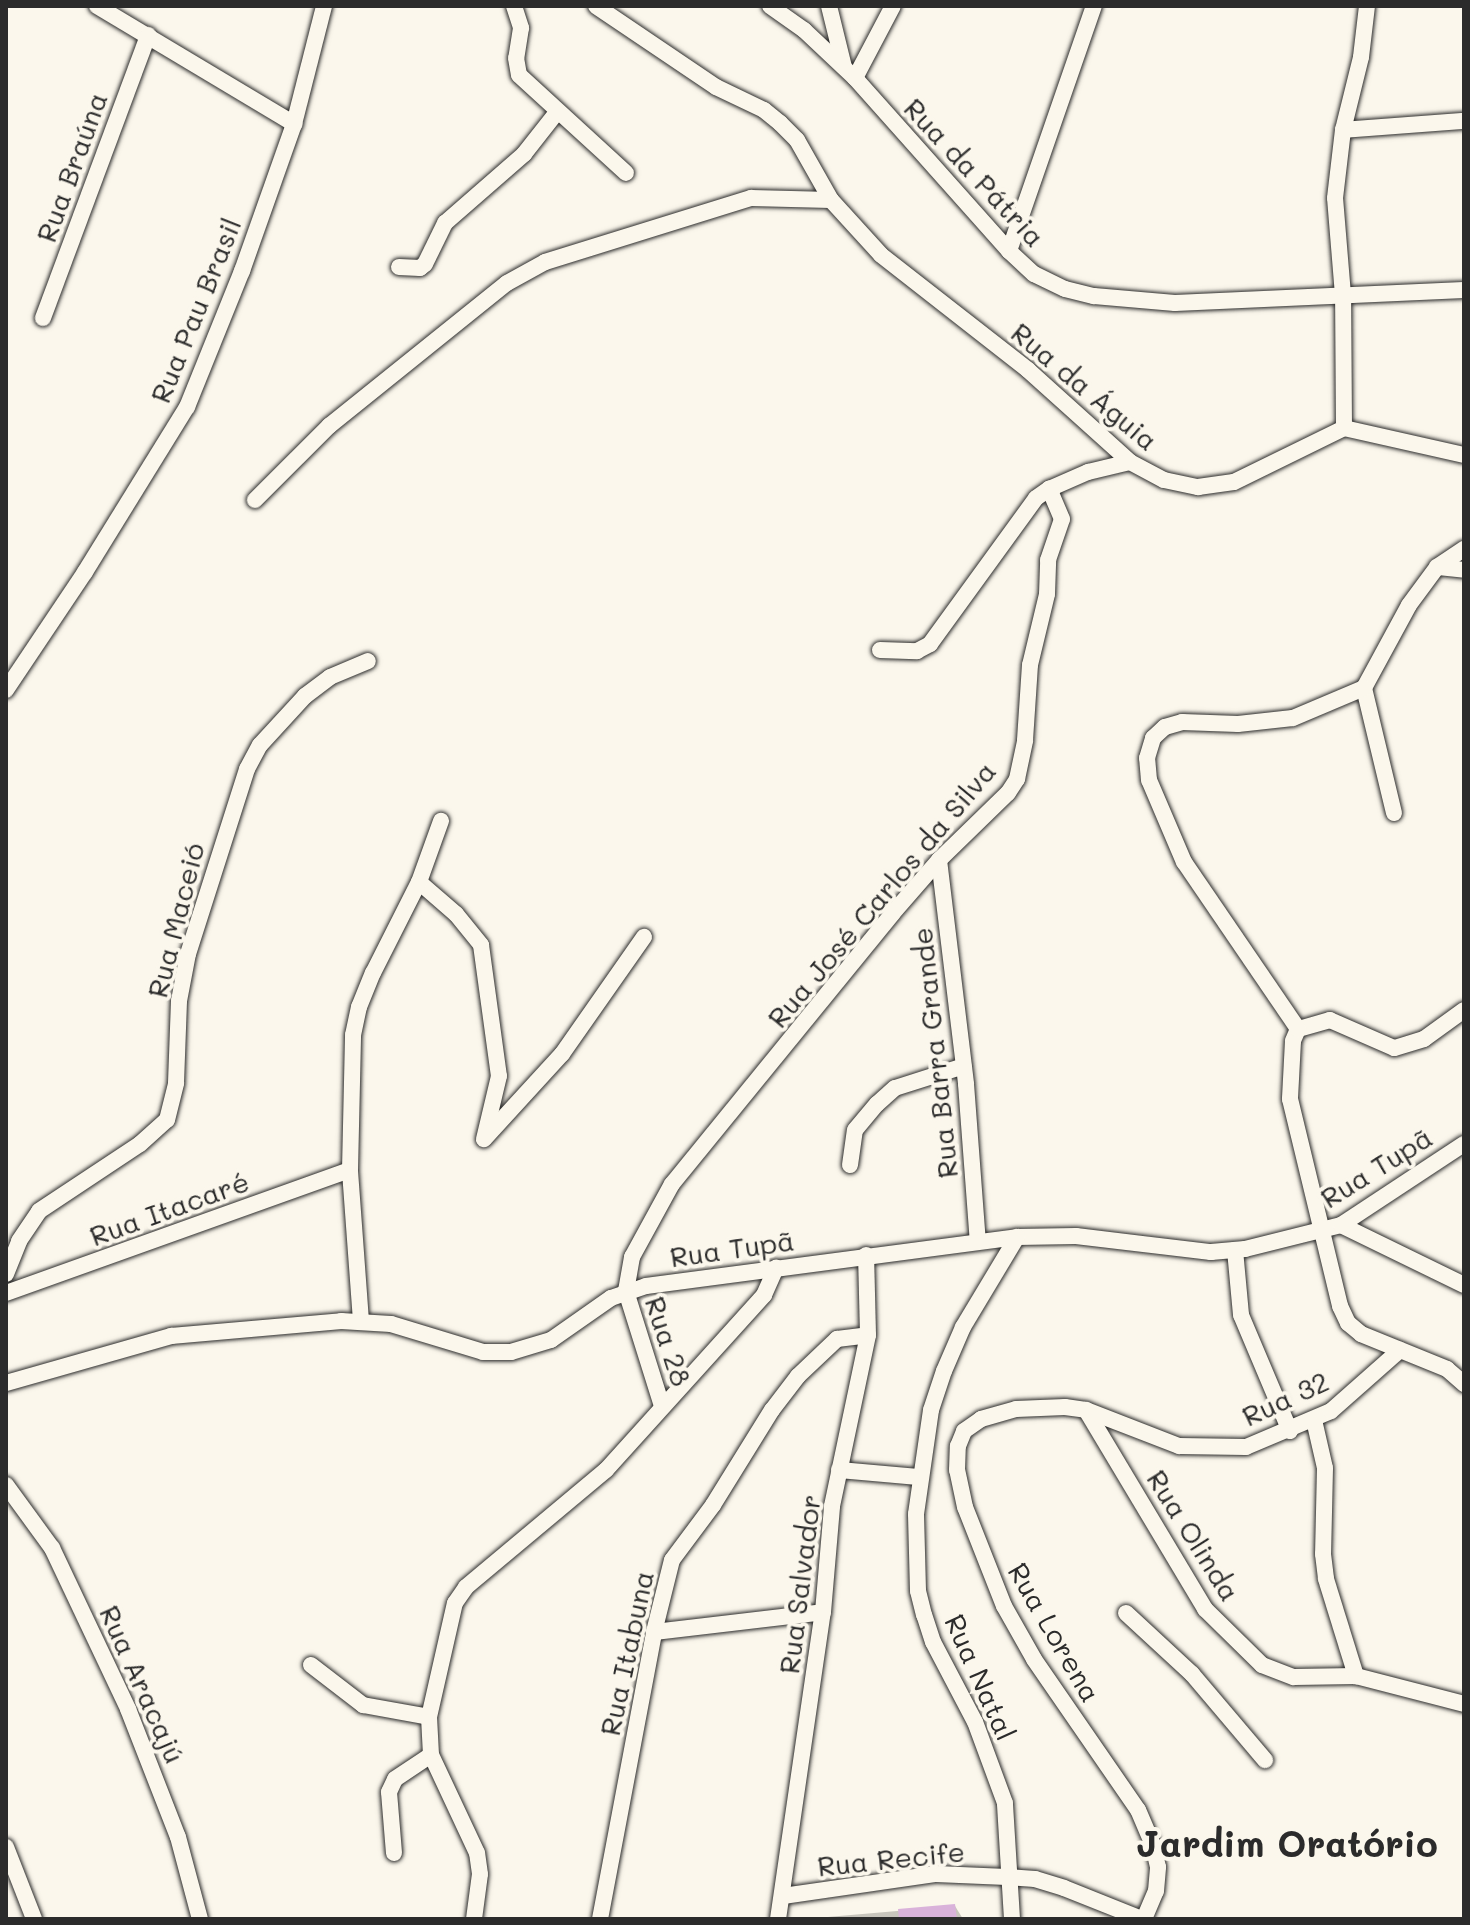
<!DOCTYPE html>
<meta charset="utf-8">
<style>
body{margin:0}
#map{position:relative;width:1470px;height:1925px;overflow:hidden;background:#fbf7ec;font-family:Mali,sans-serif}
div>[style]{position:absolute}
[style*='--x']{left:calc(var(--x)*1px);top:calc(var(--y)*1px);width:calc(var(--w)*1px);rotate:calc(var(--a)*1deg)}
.shadow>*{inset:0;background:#0003}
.building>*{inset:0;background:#d9b2da}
.roads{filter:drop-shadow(0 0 2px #2b2b2b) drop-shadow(0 0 2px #2b2b2b)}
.minor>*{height:16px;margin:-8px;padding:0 8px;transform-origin:8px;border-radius:8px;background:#fbf7ec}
span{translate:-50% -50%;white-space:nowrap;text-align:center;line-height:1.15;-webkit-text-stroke:8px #fbf7ec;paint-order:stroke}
.street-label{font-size:28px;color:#2b2b2b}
.district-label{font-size:36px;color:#2b2b2b;font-weight:700}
.frame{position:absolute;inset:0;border:8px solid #2b2b2b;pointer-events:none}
</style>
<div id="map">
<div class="shadow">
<i style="clip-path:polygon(955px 1906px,963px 1919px,816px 1919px,816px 1918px)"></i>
</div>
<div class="building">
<i style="clip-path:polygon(955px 1904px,957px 1919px,899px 1919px,898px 1909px)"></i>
</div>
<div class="roads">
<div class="minor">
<i style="--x:97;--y:6;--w:230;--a:30.9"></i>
<i style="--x:514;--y:6;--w:23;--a:72"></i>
<i style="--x:521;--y:28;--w:30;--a:99"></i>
<i style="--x:516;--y:58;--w:17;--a:80"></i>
<i style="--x:519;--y:75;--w:145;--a:42.5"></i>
<i style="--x:596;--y:6;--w:145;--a:34"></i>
<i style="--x:716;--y:87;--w:53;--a:25.6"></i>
<i style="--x:764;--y:110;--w:21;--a:39"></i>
<i style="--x:780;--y:123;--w:24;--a:45"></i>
<i style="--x:797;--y:140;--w:69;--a:60.5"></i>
<i style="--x:831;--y:200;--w:74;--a:47.7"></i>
<i style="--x:881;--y:255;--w:187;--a:38"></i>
<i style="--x:1028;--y:370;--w:137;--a:42"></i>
<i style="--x:1130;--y:462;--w:38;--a:28"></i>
<i style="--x:1164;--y:480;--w:35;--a:12"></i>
<i style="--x:1198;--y:487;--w:36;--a:-8"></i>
<i style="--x:1234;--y:482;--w:123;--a:-26.1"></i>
<i style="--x:770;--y:6;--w:42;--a:35.2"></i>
<i style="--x:804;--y:30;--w:70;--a:43.3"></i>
<i style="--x:855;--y:78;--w:232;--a:48.3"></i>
<i style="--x:1009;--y:251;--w:34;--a:43"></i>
<i style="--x:1034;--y:274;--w:34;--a:26"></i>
<i style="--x:1065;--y:289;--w:30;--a:14"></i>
<i style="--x:1094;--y:296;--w:81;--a:4.9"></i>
<i style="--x:1175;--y:303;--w:289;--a:-2.6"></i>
<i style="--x:829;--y:6;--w:63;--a:76.2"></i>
<i style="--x:855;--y:78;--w:81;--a:-62.2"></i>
<i style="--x:1343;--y:130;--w:121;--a:-4.3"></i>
<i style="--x:1009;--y:251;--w:259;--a:-70.9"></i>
<i style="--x:399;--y:267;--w:21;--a:3"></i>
<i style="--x:420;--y:268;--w:6;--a:-39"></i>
<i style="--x:425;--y:264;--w:46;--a:-64"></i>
<i style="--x:445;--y:223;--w:105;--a:-41.1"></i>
<i style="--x:524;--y:154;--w:53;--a:-51.8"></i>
<i style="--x:43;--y:318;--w:302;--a:-69.6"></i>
<i style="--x:1344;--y:428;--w:133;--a:-90.4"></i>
<i style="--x:1343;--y:295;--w:97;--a:-94.7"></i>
<i style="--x:1335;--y:198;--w:68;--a:-83.3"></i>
<i style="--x:1343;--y:130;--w:75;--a:-76.1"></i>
<i style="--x:1361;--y:57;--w:51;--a:-83.3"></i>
<i style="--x:1344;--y:428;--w:123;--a:12.7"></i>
<i style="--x:255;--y:500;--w:105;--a:-45"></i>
<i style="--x:329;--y:426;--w:228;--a:-38.8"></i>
<i style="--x:507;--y:283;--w:43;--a:-28.9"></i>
<i style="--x:545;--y:262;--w:216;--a:-17.3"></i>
<i style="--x:751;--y:198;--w:80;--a:1.4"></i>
<i style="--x:1437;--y:567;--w:27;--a:6"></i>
<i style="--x:880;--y:650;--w:37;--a:2"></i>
<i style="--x:917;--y:651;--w:15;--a:-28"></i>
<i style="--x:930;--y:644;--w:180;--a:-54"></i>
<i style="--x:1036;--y:498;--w:16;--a:-35"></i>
<i style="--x:1049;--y:489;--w:43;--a:-23.6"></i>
<i style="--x:1088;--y:472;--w:43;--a:-13.4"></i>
<i style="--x:6;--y:690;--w:142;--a:-56.2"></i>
<i style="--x:85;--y:572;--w:194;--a:-58.3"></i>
<i style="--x:187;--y:407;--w:147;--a:-68"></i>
<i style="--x:242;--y:271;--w:156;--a:-70.5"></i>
<i style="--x:294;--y:124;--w:122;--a:-75.7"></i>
<i style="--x:1394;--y:813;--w:129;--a:-103.5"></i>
<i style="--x:1364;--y:688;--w:94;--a:-61.5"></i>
<i style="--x:1409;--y:605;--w:47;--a:-53.6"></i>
<i style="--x:1437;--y:567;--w:32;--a:-34"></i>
<i style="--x:939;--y:860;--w:226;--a:83.1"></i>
<i style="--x:966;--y:1084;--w:158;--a:85.7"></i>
<i style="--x:419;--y:882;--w:49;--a:40.9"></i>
<i style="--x:456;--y:914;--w:40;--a:51"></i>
<i style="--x:481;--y:945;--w:132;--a:82.2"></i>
<i style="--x:499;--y:1076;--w:65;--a:103.4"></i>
<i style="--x:1464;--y:1010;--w:49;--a:144.1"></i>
<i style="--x:1424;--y:1039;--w:31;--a:163"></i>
<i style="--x:1394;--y:1048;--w:70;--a:-156.4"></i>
<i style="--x:1330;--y:1020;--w:33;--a:164"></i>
<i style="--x:1298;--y:1029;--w:13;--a:113"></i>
<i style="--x:1293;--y:1041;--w:58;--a:93"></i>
<i style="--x:1290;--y:1099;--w:213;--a:76.4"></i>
<i style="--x:1340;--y:1306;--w:19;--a:65"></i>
<i style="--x:1348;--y:1323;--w:17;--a:40"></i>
<i style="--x:1361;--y:1334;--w:93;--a:22.1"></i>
<i style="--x:1447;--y:1369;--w:23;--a:41"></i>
<i style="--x:1298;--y:1029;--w:202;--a:-124.3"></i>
<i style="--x:1184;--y:862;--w:89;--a:-113.1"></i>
<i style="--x:1149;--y:780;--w:22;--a:-95"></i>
<i style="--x:1147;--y:758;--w:21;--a:-73"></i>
<i style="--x:1153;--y:738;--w:16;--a:-43"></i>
<i style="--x:1165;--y:727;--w:18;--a:-16"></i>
<i style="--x:1182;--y:722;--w:56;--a:2"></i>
<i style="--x:1238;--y:724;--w:55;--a:-6.2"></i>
<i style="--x:1293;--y:718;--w:77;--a:-22.9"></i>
<i style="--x:485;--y:1138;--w:114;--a:-47.5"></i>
<i style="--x:562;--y:1054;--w:143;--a:-55"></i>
<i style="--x:850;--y:1165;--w:35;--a:-82"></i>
<i style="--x:855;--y:1130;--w:34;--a:-50"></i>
<i style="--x:877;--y:1104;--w:24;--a:-42"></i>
<i style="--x:895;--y:1088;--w:72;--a:-17.7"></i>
<i style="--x:1341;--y:1225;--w:137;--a:26"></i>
<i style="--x:1235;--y:1250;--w:65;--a:84.7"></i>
<i style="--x:1241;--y:1315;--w:126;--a:67.1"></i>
<i style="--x:6;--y:1274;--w:35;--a:-68"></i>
<i style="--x:19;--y:1241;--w:36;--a:-56"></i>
<i style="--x:39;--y:1211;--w:121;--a:-33.6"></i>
<i style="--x:140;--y:1144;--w:36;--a:-42"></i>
<i style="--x:167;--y:1120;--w:38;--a:-76"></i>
<i style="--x:176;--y:1083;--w:82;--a:-87.9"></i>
<i style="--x:179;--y:1001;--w:48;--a:-79.2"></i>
<i style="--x:188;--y:954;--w:194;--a:-72.3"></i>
<i style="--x:247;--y:769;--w:27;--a:-62"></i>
<i style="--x:260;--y:745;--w:67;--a:-47.4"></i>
<i style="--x:305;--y:696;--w:31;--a:-37"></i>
<i style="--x:330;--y:677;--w:41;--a:-22.8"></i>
<i style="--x:6;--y:1293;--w:365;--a:-19.7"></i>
<i style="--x:361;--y:1321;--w:151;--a:-94.2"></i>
<i style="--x:350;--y:1170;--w:135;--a:-88.7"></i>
<i style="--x:353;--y:1035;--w:29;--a:-78"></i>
<i style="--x:359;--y:1007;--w:37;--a:-68"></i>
<i style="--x:373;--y:973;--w:102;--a:-63.2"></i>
<i style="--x:419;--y:882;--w:65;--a:-70.2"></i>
<i style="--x:6;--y:1383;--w:172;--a:-15.9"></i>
<i style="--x:171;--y:1336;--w:171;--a:-5"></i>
<i style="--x:341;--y:1321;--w:50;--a:3.4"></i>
<i style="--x:391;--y:1324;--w:96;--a:16.9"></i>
<i style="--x:483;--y:1352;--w:28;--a:0"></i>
<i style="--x:511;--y:1352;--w:42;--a:-16.7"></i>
<i style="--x:551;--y:1340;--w:73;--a:-35"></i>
<i style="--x:611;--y:1298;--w:37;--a:-19"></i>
<i style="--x:646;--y:1286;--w:374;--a:-7.5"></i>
<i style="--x:1017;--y:1237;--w:59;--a:-1"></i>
<i style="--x:1076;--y:1236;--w:136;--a:6.8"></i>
<i style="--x:1211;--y:1252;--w:34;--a:-5"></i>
<i style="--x:1245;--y:1249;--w:99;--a:-14"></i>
<i style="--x:1341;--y:1225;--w:147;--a:-33.4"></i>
<i style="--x:662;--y:1406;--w:121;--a:-107.4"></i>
<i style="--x:626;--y:1291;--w:35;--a:-80"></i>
<i style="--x:632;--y:1257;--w:83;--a:-61.3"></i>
<i style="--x:672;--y:1184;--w:348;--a:-50.8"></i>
<i style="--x:892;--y:914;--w:72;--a:-49"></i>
<i style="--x:939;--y:860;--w:96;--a:-44.2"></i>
<i style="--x:1008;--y:793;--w:17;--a:-57"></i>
<i style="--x:1017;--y:779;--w:40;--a:-78"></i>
<i style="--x:1025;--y:740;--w:75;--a:-86.2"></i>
<i style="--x:1030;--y:665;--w:73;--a:-76.5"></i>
<i style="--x:1047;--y:594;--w:34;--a:-88"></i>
<i style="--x:1048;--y:560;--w:43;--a:-71.1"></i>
<i style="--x:1062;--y:519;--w:33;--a:-113"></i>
<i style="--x:1086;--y:1410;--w:232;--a:59.1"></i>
<i style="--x:1205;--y:1609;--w:80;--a:44.5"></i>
<i style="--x:1262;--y:1665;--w:34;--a:21"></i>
<i style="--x:1294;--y:1677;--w:62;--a:-0.9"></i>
<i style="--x:1356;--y:1676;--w:112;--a:14.5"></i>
<i style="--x:1314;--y:1420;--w:49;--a:77.1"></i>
<i style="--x:1325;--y:1468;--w:86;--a:91.3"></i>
<i style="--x:1323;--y:1554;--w:25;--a:83"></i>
<i style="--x:1326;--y:1579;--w:102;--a:72.8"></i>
<i style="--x:839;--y:1470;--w:80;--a:5"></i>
<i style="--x:6;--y:1485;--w:78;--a:53.9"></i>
<i style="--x:52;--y:1548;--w:178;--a:64.7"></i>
<i style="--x:128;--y:1709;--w:137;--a:68.7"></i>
<i style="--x:178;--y:1837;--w:85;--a:75"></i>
<i style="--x:1126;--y:1613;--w:90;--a:42.7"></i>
<i style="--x:1192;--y:1674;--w:113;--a:49.7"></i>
<i style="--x:654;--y:1632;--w:170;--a:-6.7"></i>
<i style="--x:311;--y:1665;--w:66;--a:37.6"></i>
<i style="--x:363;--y:1705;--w:67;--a:10.3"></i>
<i style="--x:6;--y:1847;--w:77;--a:68.7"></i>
<i style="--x:394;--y:1853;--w:61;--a:-94.7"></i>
<i style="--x:389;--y:1792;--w:14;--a:-65"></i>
<i style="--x:395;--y:1779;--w:43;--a:-33.7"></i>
<i style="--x:783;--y:1896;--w:155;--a:-8.2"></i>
<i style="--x:936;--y:1874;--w:71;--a:2.4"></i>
<i style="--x:1007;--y:1877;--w:28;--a:4"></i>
<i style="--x:1035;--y:1879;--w:30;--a:17"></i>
<i style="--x:1064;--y:1888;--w:84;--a:21.7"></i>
<i style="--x:474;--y:1919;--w:45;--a:-82.4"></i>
<i style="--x:480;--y:1874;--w:21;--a:-98"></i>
<i style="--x:477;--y:1853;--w:108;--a:-115.1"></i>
<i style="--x:431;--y:1755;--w:38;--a:-93"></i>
<i style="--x:429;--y:1717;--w:117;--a:-77.2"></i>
<i style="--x:455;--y:1603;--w:19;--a:-55"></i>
<i style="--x:466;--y:1587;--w:182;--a:-39.9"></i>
<i style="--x:606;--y:1470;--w:236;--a:-47.9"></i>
<i style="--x:764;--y:1295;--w:30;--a:-66"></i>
<i style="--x:600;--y:1919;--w:292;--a:-79.3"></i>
<i style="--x:654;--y:1632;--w:74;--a:-76"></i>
<i style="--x:672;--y:1560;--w:69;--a:-53.3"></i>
<i style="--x:713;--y:1505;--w:112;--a:-58.2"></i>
<i style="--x:772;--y:1410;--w:43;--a:-52.6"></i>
<i style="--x:798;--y:1376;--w:54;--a:-43.5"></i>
<i style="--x:837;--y:1339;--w:31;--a:-7"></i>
<i style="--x:778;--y:1919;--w:310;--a:-81.7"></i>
<i style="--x:823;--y:1612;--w:106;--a:-85.1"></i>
<i style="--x:832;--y:1506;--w:175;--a:-78.1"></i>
<i style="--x:868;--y:1335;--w:80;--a:-91.4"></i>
<i style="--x:1012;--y:1919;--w:116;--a:-93.5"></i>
<i style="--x:1005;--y:1803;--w:86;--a:-110.3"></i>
<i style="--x:975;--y:1722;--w:90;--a:-117.7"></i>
<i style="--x:933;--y:1642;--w:28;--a:-108"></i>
<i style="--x:924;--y:1615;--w:25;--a:-104"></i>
<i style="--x:918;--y:1591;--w:77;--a:-91.5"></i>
<i style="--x:916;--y:1514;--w:105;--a:-81.8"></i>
<i style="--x:931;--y:1410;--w:41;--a:-71.6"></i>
<i style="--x:944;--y:1371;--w:48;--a:-66.6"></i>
<i style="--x:963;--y:1327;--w:105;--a:-59"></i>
<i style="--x:1144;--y:1919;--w:30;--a:-67"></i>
<i style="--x:1156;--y:1891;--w:24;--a:-85"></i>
<i style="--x:1158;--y:1867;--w:23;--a:-103"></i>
<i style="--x:1153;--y:1845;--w:38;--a:-113"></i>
<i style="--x:1138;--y:1810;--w:183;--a:-124.6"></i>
<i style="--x:1034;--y:1659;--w:61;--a:-119.5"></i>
<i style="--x:1004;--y:1606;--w:106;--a:-111.5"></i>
<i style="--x:965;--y:1507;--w:38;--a:-102"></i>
<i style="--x:957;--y:1470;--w:24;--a:-88"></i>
<i style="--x:958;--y:1446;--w:16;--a:-68"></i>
<i style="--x:964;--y:1431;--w:21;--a:-35"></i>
<i style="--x:981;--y:1419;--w:36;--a:-16"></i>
<i style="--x:1016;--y:1409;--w:49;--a:-2.3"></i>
<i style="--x:1065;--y:1407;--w:21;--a:8"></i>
<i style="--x:1086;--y:1410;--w:100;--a:21.2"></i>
<i style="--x:1179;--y:1446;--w:67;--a:0.9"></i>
<i style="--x:1246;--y:1447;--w:92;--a:-23"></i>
<i style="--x:1331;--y:1411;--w:92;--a:-41.5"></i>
</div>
</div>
<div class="street-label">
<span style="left:71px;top:167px;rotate:-70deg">Rua Braúna</span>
<span style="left:975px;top:172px;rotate:47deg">Rua da Pátria</span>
<span style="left:195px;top:310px;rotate:-68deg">Rua Pau Brasil</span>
<span style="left:1085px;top:386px;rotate:40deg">Rua da Águia</span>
<span style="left:881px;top:894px;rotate:-50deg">Rua José Carlos da Silva</span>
<span style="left:175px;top:920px;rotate:-76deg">Rua Maceió</span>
<span style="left:934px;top:1053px;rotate:-96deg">Rua Barra Grande</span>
<span style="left:1376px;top:1167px;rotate:-32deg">Rua Tupã</span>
<span style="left:169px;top:1208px;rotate:-20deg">Rua Itacaré</span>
<span style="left:732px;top:1248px;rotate:-8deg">Rua Tupã</span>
<span style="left:669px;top:1341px;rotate:72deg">Rua 28</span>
<span style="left:1285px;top:1398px;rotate:-25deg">Rua 32</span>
<span style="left:1194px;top:1535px;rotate:58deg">Rua Olinda</span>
<span style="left:799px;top:1584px;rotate:-83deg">Rua Salvador</span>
<span style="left:1055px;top:1632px;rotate:60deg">Rua Lorena</span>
<span style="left:626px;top:1653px;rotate:-78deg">Rua Itabuna</span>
<span style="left:981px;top:1677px;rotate:66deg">Rua Natal</span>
<span style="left:143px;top:1684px;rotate:66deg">Rua Aracajú</span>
<span style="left:891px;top:1858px;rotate:-6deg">Rua Recife</span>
</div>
<div class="district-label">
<span style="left:1287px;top:1843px">Jardim Oratório</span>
</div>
<div class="frame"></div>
</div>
